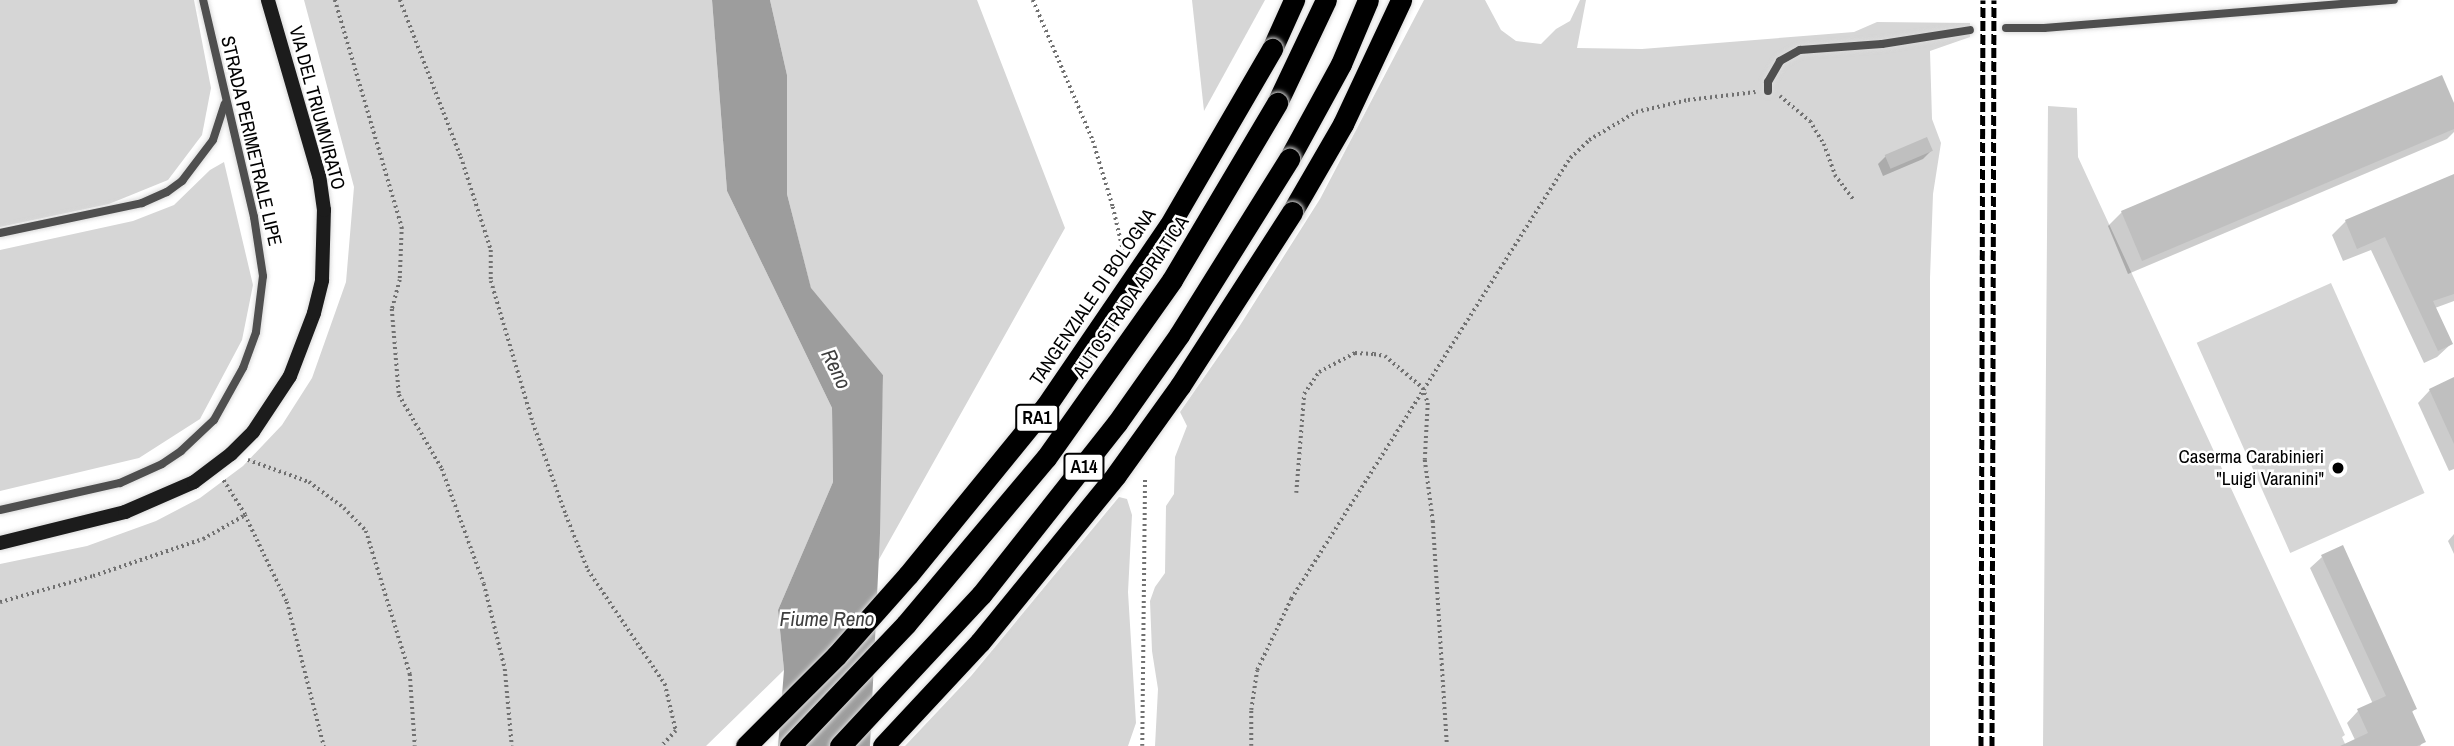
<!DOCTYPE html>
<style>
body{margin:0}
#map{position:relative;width:2454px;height:746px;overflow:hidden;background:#fff;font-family:"Archivo Narrow",sans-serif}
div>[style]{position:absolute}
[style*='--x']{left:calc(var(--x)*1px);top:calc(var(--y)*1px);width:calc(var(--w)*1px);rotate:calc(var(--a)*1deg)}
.green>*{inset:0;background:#d6d6d6;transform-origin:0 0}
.water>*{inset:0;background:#9d9d9d}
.shadow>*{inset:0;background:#0003}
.building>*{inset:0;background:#bfbfbf;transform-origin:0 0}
.path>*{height:3.5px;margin-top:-1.75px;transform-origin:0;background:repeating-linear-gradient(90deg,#717171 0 2px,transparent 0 5.5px)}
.roads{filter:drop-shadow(0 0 2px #dbdbdb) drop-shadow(0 0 2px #dbdbdb)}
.lane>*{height:8px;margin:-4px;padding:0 4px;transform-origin:4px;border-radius:4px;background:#4f4f4f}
.secondary>*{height:14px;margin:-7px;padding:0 7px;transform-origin:7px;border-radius:7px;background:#1c1c1c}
.highway>*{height:21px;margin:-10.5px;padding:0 10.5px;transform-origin:10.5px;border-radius:10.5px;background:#000}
.rail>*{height:5px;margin-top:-2.5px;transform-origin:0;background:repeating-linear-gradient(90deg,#000 0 10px,transparent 0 13.5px)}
.bridges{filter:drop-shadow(0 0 2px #dbdbdb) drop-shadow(0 0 2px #dbdbdb)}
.highway-bridge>*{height:21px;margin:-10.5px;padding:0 10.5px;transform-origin:10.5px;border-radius:10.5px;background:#000}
.dots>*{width:19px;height:19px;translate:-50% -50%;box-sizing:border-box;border:4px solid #fff;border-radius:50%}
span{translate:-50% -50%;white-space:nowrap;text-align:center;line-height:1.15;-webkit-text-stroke:5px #fff;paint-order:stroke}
.shield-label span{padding:2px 5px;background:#fff;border:2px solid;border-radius:5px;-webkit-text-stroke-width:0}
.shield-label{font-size:18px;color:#000;font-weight:700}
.street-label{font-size:19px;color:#000}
.poi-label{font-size:19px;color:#000}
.right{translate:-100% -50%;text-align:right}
.water-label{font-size:21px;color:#3e3e3e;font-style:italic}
</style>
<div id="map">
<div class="green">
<i style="clip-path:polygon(0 0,194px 0,211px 88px,202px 135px,168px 180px,109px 204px,0 227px)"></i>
<i style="clip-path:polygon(304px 0,712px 0,727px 191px,832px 408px,833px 482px,778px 610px,784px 670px,706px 746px,0 746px,0 564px,87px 546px,156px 521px,200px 498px,243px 466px,282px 425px,312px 378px,346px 282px,354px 187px)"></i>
<i style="clip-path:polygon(770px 0,977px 0,1065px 228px,877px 563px,883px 375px,811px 289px,787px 194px,787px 75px)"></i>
<i style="clip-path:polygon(1192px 0,1265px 0,1204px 111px)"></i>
<i style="clip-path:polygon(1424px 0,1485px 0,1501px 30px,1516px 41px,1541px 44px,1556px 29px,1570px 21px,1580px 0,1586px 0,1577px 48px,1642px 49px,1854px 32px,1877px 22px,1970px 23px,1970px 37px,1930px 51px,1932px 119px,1941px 143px,1933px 194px,1930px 278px,1930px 746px,1155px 746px,1158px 689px,1152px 651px,1150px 601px,1155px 587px,1165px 573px,1166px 506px,1174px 494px,1175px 457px,1187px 426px,1180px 412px,1239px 327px,1320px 199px)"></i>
<i style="clip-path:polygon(2048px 106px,2077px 108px,2078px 157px,2345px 735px,2342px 737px,2346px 746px,2043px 746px)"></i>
<i style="clip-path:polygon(224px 162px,253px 285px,242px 340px,200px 419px,139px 458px,0 491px,0 250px,133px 221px,174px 205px,210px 170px)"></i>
<i style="left:2331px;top:283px;width:230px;height:147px;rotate:66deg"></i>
<i style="clip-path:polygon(1119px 497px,1127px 499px,1132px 515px,1128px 592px,1136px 723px,1128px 746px,905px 746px,971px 676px)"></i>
</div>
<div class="water">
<i style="clip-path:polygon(712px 0,770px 0,787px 75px,787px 194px,811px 288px,883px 375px,880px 533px,870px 746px,778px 746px,784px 670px,778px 610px,833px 482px,832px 408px,727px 191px)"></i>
</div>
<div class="shadow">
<i style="clip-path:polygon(2454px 107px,2454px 132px,2447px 139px,2128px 274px,2108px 226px,2122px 212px)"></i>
<i style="clip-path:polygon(1931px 151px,1923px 159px,1883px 176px,1878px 164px,1886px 156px)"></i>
<i style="clip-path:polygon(2454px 176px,2454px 301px,2435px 308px,2451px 344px,2437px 357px,2424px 363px,2371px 250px,2343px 261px,2332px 235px,2346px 221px)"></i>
<i style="clip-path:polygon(2454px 379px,2454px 469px,2449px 471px,2418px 403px,2430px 390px)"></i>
<i style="clip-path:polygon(2454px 534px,2454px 554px,2448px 541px)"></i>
<i style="clip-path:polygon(2322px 557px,2415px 709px,2411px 713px,2424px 741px,2420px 746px,2352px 746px,2356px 742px,2347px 723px,2358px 711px,2373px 704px,2310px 568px)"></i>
</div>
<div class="building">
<i style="clip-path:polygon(2442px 75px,2454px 103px,2454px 129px,2142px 261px,2121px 211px)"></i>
<i style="left:1927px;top:137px;width:15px;height:46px;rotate:67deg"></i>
<i style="clip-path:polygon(2454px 174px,2454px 294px,2433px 301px,2453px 344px,2438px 351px,2385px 237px,2357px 249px,2345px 220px)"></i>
<i style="clip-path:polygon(2454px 377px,2454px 444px,2429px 389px)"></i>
<i style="clip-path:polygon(2343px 545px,2417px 709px,2412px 711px,2426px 742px,2417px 746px,2340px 746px,2368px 733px,2357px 709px,2386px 696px,2321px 555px)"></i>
</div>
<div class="path">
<i style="--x:335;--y:0;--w:237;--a:73.6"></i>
<i style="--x:402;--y:227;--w:53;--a:92.2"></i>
<i style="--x:400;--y:280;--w:30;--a:105"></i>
<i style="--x:392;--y:309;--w:86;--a:85.3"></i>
<i style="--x:399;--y:395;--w:86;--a:59.8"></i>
<i style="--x:442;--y:469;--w:122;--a:69.9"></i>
<i style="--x:484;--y:584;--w:88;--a:76.1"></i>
<i style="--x:505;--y:669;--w:77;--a:84.8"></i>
<i style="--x:400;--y:0;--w:168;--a:68.8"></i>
<i style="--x:461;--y:157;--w:98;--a:72.1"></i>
<i style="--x:491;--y:250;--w:31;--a:90"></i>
<i style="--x:491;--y:281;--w:148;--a:73.5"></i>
<i style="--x:533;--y:423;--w:98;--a:70.3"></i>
<i style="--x:566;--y:515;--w:59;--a:68.2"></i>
<i style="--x:588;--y:570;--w:138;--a:56"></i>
<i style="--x:665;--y:684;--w:48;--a:76.8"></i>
<i style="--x:676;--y:731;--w:21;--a:133"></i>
<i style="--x:1033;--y:0;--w:153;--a:66.9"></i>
<i style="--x:1093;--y:141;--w:69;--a:73.1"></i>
<i style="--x:1113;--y:207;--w:44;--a:76.9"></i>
<i style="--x:1780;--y:96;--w:39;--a:40"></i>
<i style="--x:1810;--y:121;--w:27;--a:59"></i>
<i style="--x:1824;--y:144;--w:33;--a:70"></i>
<i style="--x:1835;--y:175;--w:30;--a:53"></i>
<i style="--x:248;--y:460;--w:65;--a:19.8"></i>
<i style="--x:309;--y:482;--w:44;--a:36.6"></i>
<i style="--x:344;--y:508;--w:32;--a:46"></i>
<i style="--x:366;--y:531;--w:150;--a:72.9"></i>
<i style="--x:410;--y:674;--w:72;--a:86"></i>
<i style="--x:1296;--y:493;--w:99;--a:-85.4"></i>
<i style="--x:1304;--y:394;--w:27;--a:-56"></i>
<i style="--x:1319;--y:372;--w:41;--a:-27.8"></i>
<i style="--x:1355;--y:353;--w:19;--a:3"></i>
<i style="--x:1374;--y:354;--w:11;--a:10"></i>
<i style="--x:1385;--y:356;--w:50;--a:40.1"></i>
<i style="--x:1423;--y:388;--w:16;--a:72"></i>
<i style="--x:1428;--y:403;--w:57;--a:93"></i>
<i style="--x:1425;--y:460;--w:62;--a:82.5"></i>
<i style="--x:1433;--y:521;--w:225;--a:86.4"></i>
<i style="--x:245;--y:515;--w:97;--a:64.2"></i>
<i style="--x:287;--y:602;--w:149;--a:75.6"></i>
<i style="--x:0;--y:602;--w:97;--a:-15.6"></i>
<i style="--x:93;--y:576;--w:116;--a:-18.6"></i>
<i style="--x:203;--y:539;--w:48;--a:-29.7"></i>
<i style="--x:245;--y:515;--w:41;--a:-122.2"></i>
<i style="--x:1142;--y:746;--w:266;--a:-89.4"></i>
<i style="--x:1251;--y:746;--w:36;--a:-90"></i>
<i style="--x:1251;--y:710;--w:40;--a:-81.5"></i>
<i style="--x:1257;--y:670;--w:79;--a:-64.4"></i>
<i style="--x:1291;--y:599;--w:522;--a:-57.68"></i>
<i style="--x:1570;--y:158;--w:26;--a:-43"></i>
<i style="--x:1589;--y:140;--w:55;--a:-30.8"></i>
<i style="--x:1636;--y:112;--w:53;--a:-13"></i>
<i style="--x:1688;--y:100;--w:68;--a:-6.7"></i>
</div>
<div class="roads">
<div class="lane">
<i style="--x:2006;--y:28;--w:38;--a:0"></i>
<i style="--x:2044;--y:28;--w:351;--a:-4.6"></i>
<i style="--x:1768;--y:91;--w:9;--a:-90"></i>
<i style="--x:1768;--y:82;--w:24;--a:-60"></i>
<i style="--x:1780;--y:61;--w:23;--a:-29"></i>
<i style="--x:1800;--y:50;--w:82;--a:-4.2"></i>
<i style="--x:1882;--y:44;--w:89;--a:-9"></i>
<i style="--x:0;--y:233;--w:145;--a:-11.9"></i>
<i style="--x:142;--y:203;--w:27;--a:-24"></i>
<i style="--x:167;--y:192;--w:19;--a:-36"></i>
<i style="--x:182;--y:181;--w:51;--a:-52.9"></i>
<i style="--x:213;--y:140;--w:38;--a:-72"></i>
<i style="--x:0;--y:510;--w:123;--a:-12.7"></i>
<i style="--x:120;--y:483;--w:46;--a:-24.3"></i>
<i style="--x:162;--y:464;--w:23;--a:-34"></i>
<i style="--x:181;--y:451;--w:45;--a:-43.2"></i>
<i style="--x:214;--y:420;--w:60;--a:-60.9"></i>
<i style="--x:243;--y:368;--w:38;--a:-70"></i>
<i style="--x:256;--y:332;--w:56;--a:-82.9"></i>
<i style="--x:263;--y:276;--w:60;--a:-98.7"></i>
<i style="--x:254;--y:217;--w:223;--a:-103.2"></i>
</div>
<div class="secondary">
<i style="--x:0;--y:543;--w:129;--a:-13.9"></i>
<i style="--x:125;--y:512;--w:75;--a:-23.5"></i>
<i style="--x:194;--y:482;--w:46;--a:-37.1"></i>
<i style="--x:231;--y:454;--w:31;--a:-45"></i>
<i style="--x:253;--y:432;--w:67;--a:-56.5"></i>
<i style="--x:290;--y:376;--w:67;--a:-69.1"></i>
<i style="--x:314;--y:313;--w:34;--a:-76"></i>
<i style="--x:322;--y:280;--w:70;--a:-88.4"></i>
<i style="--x:324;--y:210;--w:34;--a:-98"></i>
<i style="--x:319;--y:176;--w:183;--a:-106.2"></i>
</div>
<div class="highway">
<i style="--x:1272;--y:49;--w:54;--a:-65.8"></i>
<i style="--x:1277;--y:103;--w:114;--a:-64.6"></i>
<i style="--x:1289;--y:159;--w:108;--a:-61.3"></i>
<i style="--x:1341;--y:64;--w:69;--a:-67.1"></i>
<i style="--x:1292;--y:212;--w:102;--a:-59.9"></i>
<i style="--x:1343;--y:124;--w:137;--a:-64.9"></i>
</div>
</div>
<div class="rail">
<i style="--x:1981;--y:746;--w:746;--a:-89.85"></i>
<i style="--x:1992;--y:746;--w:746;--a:-89.85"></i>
</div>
<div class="bridges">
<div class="highway-bridge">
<i style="--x:746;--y:746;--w:127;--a:-45"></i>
<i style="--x:836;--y:656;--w:108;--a:-48.4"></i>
<i style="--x:908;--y:575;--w:218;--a:-50.8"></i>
<i style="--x:1046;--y:406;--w:218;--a:-55.7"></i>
<i style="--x:1169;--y:226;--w:205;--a:-59.8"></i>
<i style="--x:790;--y:746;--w:168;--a:-46.4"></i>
<i style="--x:906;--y:624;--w:217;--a:-49.9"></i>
<i style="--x:1046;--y:458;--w:218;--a:-54.7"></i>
<i style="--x:1172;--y:280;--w:206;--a:-59.3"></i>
<i style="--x:840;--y:746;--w:207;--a:-47"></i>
<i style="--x:981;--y:595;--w:219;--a:-51.7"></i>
<i style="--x:1117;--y:423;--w:108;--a:-54.8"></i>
<i style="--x:1179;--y:335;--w:208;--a:-58"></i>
<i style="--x:883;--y:746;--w:142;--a:-47"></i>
<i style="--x:980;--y:642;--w:215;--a:-50.8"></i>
<i style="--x:1116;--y:475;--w:110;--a:-54.3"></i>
<i style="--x:1180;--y:386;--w:207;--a:-57.2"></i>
</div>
</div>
<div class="dots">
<i style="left:2338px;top:468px;background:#000"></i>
</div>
<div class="shield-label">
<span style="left:1037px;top:418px">RA1</span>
<span style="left:1084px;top:467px">A14</span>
</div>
<div class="street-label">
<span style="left:317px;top:108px;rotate:75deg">VIA DEL TRIUMVIRATO</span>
<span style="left:251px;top:141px;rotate:77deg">STRADA PERIMETRALE LIPE</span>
<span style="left:1093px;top:297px;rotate:-56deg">TANGENZIALE DI BOLOGNA</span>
<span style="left:1131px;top:297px;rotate:-56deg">AUTOSTRADA ADRIATICA</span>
</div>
<div class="poi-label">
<span class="right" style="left:2324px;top:468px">Caserma Carabinieri<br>"Luigi Varanini"</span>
</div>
<div class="water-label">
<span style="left:836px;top:369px;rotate:64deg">Reno</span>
<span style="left:827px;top:619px">Fiume Reno</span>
</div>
</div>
